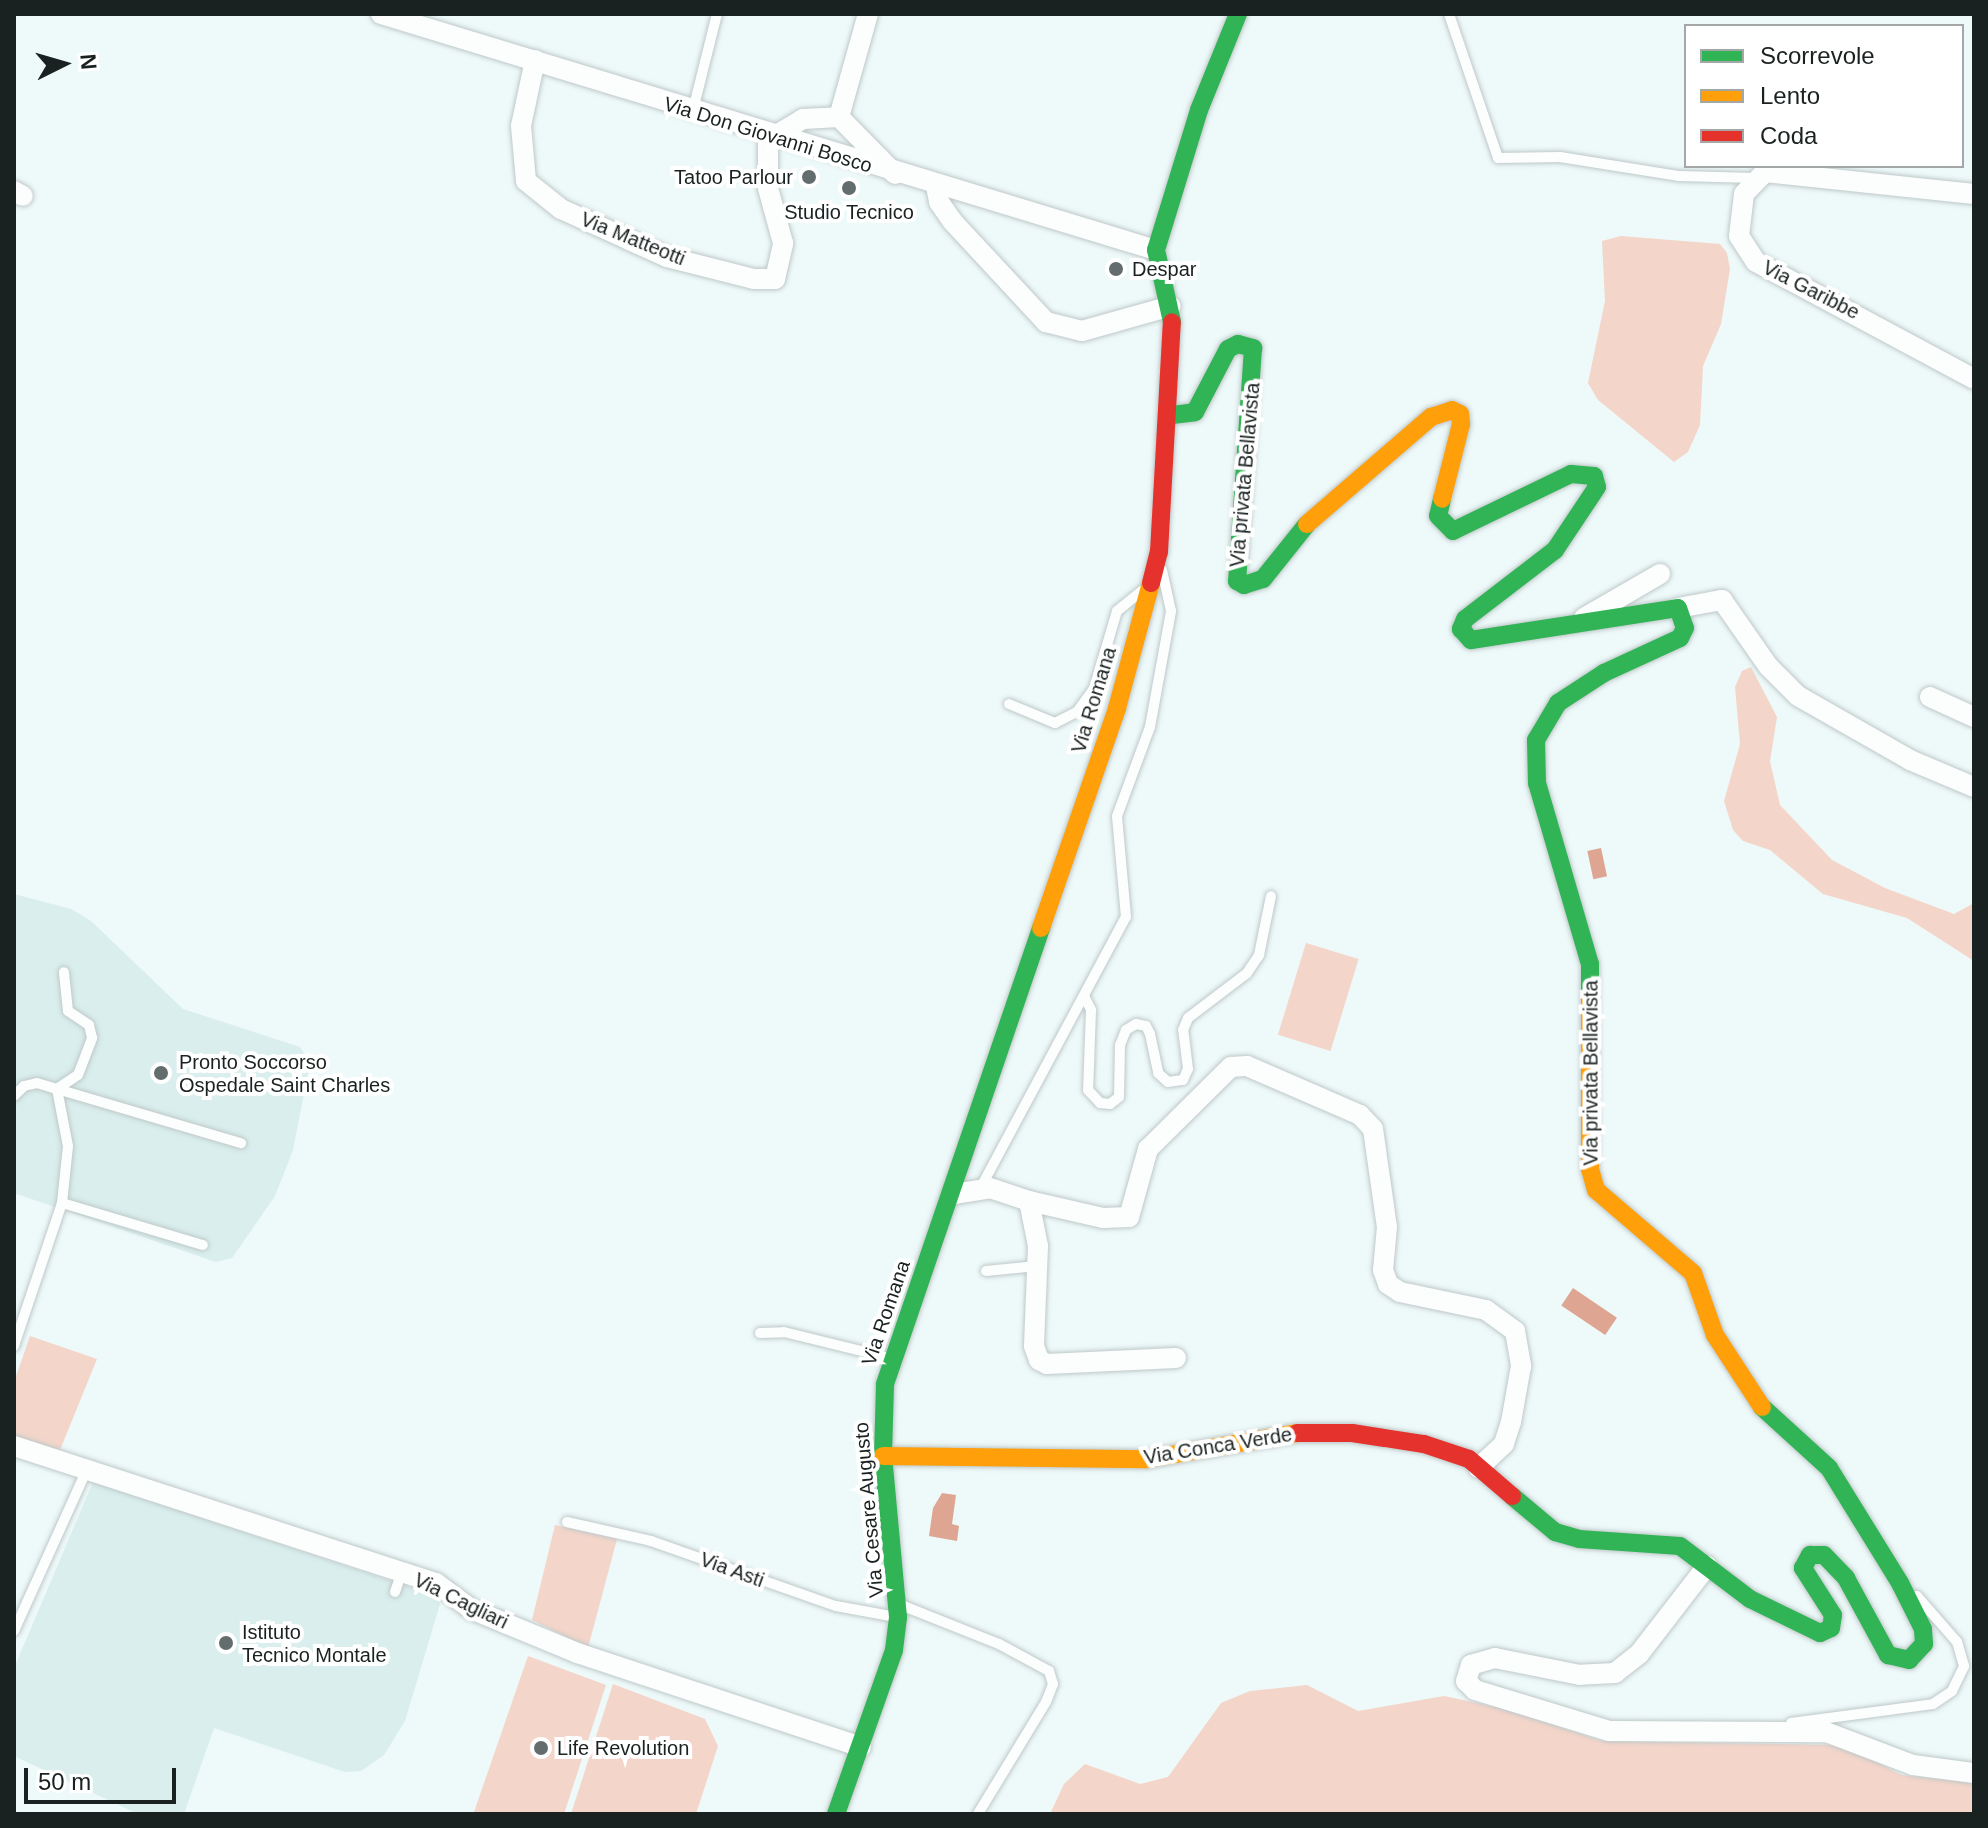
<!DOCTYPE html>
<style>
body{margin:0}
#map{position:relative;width:1988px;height:1828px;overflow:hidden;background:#eef9f9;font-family:Arial,sans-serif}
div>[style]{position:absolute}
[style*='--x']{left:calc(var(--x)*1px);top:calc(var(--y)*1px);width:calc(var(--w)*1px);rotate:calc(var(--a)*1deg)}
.built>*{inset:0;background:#d9eeed}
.green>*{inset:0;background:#f4d5ca;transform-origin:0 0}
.water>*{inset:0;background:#dea592;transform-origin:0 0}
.roads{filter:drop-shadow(0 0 2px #bfc8c8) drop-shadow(0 0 2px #bfc8c8)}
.lane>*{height:10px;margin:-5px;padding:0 5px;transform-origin:5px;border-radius:5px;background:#fcfefe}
.street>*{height:20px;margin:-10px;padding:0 10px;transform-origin:10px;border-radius:10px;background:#fcfefe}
.fast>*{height:18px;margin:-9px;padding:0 9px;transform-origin:9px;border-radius:9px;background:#30b455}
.slow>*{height:18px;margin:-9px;padding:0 9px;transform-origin:9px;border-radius:9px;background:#ff9f0a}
.jam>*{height:18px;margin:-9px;padding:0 9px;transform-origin:9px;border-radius:9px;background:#e5322d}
.dots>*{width:22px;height:22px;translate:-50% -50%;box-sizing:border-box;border:4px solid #fff;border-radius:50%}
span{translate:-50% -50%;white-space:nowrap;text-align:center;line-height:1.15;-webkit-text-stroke:8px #fff;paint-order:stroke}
.street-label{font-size:20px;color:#1a2221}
.poi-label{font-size:20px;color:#1a2221}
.right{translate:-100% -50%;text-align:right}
.left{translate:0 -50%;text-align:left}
.frame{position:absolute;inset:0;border:16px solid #1a2221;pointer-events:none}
.legend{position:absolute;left:1684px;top:24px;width:280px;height:144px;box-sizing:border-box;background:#fff;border:2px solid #a3a7a6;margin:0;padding:10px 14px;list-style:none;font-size:24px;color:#1a2221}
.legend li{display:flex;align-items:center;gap:16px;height:40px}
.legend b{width:40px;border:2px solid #a3a7a6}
.north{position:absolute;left:24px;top:24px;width:80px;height:80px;-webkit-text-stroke:6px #fff;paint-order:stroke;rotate:85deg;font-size:22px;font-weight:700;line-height:32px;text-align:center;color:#1a2221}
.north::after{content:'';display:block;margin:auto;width:28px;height:36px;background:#1a2221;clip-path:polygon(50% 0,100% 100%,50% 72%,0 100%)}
.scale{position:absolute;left:24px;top:1768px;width:152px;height:36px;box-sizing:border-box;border:4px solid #1a2221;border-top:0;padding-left:10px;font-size:24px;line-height:28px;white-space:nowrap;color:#1a2221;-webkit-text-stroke:6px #fff;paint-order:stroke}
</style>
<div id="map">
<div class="built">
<i style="clip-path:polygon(14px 894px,71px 909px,91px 921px,183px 1009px,300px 1047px,310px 1063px,293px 1150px,275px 1196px,232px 1258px,216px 1262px,14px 1193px)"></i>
<i style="clip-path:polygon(93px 1482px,433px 1595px,440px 1604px,405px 1721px,384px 1755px,361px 1771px,345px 1772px,214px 1728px,184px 1814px,138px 1814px,14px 1756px,14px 1668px)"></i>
</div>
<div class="green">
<i style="clip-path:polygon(1621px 236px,1720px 244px,1727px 253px,1730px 269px,1721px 324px,1703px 366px,1700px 425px,1688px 452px,1674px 462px,1598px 400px,1588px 383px,1605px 301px,1602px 241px)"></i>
<i style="clip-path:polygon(1751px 667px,1777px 717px,1770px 761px,1780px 805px,1832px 860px,1885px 888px,1954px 914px,1974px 903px,1974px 961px,1907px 918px,1823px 894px,1770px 850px,1743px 841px,1733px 830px,1724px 801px,1740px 744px,1735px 687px,1742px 671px)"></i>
<i style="left:1306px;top:943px;width:55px;height:96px;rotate:17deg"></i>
<i style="clip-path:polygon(30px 1336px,97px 1359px,60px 1450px,14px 1436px,14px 1382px)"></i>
<i style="clip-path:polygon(555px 1525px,617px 1539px,588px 1648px,532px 1620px)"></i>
<i style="clip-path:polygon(528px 1656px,606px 1685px,564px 1814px,480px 1814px,474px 1812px)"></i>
<i style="clip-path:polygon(613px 1684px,705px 1719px,718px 1746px,696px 1814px,571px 1814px)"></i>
<i style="clip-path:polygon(1307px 1685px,1358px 1711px,1444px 1696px,1505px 1709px,1602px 1741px,1843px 1745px,1902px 1775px,1974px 1783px,1974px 1814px,1050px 1814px,1064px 1784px,1085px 1764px,1140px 1784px,1168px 1777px,1221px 1703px,1250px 1691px)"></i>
</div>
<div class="water">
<i style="left:1601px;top:848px;width:29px;height:14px;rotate:78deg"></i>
<i style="left:1573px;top:1288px;width:53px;height:21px;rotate:34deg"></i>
<i style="clip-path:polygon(942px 1493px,956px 1495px,952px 1524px,959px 1526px,957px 1541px,929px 1536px,933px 1508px)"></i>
</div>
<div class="roads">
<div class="lane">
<i style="--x:1449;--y:14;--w:152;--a:71.2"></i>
<i style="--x:1498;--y:158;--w:62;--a:-0.9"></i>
<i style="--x:1560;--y:157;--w:121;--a:9.1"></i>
<i style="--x:1679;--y:176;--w:76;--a:1.5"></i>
<i style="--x:693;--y:110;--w:99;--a:-76"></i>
<i style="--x:1009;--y:704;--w:50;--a:22.4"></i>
<i style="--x:1055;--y:723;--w:25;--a:-27"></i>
<i style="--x:1077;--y:712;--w:29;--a:-54"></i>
<i style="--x:1094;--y:689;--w:81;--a:-73.6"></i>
<i style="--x:1117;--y:611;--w:32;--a:-39"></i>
<i style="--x:1084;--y:996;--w:16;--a:63"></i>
<i style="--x:1091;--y:1010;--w:80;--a:92.1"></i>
<i style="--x:1088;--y:1090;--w:18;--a:47"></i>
<i style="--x:1100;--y:1103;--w:10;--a:6"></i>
<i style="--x:1110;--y:1104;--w:11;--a:-38"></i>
<i style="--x:1119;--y:1097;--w:52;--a:-88.9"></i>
<i style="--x:1120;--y:1045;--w:16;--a:-68"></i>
<i style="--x:1126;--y:1030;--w:12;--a:-31"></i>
<i style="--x:1136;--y:1024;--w:10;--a:11"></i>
<i style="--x:1146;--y:1026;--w:9;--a:63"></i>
<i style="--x:1150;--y:1034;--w:40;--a:78"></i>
<i style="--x:1158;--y:1073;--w:13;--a:42"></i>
<i style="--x:1168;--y:1082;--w:15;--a:-8"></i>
<i style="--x:1183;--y:1080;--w:12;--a:-66"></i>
<i style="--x:1188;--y:1069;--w:39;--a:-97"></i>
<i style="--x:1183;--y:1030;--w:13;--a:-67"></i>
<i style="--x:1188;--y:1018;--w:74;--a:-37.3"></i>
<i style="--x:1247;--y:973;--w:22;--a:-56"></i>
<i style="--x:1259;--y:955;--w:60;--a:-78.5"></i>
<i style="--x:57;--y:1089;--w:192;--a:16.4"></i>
<i style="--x:57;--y:1089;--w:25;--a:-34"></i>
<i style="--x:78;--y:1075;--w:40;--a:-69"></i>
<i style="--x:92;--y:1038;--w:13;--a:-103"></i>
<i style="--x:89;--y:1025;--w:25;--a:-146"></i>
<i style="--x:68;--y:1011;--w:39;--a:-96"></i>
<i style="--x:14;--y:1096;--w:14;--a:-45"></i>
<i style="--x:24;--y:1086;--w:13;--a:-13"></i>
<i style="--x:37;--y:1083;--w:21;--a:17"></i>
<i style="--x:57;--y:1089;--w:58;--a:79.1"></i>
<i style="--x:68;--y:1146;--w:57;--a:96"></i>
<i style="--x:62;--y:1203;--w:151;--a:108.6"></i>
<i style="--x:981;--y:1187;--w:306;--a:-61.8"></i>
<i style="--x:1126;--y:917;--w:101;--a:-95.1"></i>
<i style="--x:1117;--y:816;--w:95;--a:-69.7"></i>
<i style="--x:1150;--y:727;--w:118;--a:-79.7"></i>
<i style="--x:1171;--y:611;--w:42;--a:-102.4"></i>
<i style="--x:62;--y:1203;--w:147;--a:16.6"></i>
<i style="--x:986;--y:1271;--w:51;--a:-5.6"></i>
<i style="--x:760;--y:1333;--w:24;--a:-2"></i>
<i style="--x:784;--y:1332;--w:109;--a:13.8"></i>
<i style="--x:567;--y:1522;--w:86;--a:12.7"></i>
<i style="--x:651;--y:1541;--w:196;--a:19.4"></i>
<i style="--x:836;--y:1606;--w:61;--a:10.4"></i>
<i style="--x:395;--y:1592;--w:21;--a:-71"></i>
<i style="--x:901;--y:1605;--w:105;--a:21.7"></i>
<i style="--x:999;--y:1644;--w:57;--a:28.4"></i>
<i style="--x:1049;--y:1671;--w:14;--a:73"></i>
<i style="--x:1053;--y:1684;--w:19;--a:111"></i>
<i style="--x:1046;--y:1702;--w:131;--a:121.3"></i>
<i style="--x:14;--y:1631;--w:178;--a:-65.7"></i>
<i style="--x:1791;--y:1723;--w:143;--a:-7.6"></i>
<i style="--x:1933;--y:1704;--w:23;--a:-34"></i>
<i style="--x:1952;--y:1691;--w:28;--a:-64"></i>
<i style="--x:1964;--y:1666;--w:25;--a:-106"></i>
<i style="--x:1957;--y:1642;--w:61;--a:-131"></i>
</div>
<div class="street">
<i style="--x:381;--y:14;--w:810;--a:16.94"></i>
<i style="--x:535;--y:60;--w:67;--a:102"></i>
<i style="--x:521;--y:126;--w:55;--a:84.8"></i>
<i style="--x:526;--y:181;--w:45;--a:38.7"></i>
<i style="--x:561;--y:209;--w:116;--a:24.4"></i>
<i style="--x:667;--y:257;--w:90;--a:14.2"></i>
<i style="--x:754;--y:279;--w:21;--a:0"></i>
<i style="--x:775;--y:279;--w:37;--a:-77"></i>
<i style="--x:783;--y:243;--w:57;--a:-105.3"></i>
<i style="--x:768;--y:188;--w:53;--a:-90"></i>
<i style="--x:839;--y:117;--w:107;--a:-74.3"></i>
<i style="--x:773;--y:137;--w:35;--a:-31"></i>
<i style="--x:803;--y:119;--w:36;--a:-3"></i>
<i style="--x:839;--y:117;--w:80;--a:45.5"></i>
<i style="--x:936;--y:186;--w:16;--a:79"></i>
<i style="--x:939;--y:202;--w:24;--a:55"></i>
<i style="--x:953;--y:222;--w:137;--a:47.1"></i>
<i style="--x:1046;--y:322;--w:37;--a:14"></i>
<i style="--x:1082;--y:331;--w:92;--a:-15.7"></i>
<i style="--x:14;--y:191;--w:10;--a:29"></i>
<i style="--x:1974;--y:194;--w:210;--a:-174"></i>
<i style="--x:1765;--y:172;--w:30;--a:134"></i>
<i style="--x:1744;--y:194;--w:42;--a:96.8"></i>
<i style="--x:1739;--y:236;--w:31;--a:57"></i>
<i style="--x:1756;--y:262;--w:247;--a:28.2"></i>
<i style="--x:1678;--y:608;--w:45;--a:-10.3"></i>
<i style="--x:1722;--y:600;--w:80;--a:55.1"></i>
<i style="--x:1768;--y:666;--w:42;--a:45"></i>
<i style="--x:1798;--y:696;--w:129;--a:29.7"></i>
<i style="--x:1910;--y:760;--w:69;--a:22.9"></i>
<i style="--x:1584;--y:618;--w:88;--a:-30.1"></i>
<i style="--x:1930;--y:697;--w:48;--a:24.4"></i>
<i style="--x:954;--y:1194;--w:36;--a:-9"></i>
<i style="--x:990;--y:1188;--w:41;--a:18.4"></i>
<i style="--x:1029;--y:1201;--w:46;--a:78.7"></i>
<i style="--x:1038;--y:1246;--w:100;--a:92.3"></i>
<i style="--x:1034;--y:1346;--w:15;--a:70"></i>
<i style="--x:1039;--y:1360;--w:9;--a:27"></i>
<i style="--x:1047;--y:1364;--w:129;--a:-2.7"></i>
<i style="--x:1029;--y:1201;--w:76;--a:12.9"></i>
<i style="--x:1103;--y:1218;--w:26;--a:-2"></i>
<i style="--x:1129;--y:1217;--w:71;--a:-74.4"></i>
<i style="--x:1148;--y:1149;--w:117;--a:-44.7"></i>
<i style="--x:1231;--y:1067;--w:16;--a:-4"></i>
<i style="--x:1247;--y:1066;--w:123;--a:23.4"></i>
<i style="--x:1360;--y:1115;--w:19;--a:47"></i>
<i style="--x:1373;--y:1129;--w:99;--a:81.9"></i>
<i style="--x:1387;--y:1227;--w:43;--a:95.3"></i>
<i style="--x:1383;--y:1270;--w:15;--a:70"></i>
<i style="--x:1388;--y:1284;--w:14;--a:34"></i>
<i style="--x:1400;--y:1292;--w:88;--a:11.8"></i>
<i style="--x:1486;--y:1310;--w:36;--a:36"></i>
<i style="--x:1515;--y:1331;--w:36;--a:80"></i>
<i style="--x:1521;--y:1366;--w:57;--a:100.1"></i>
<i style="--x:1511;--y:1422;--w:23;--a:108"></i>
<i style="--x:1504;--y:1444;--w:35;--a:137"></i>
<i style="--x:14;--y:1446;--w:444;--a:18"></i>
<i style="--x:436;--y:1583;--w:44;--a:36.6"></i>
<i style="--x:471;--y:1609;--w:115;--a:22.5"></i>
<i style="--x:577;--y:1653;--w:299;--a:18.3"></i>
<i style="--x:1707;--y:1566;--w:111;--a:127.7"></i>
<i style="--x:1639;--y:1654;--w:31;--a:142"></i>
<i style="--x:1615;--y:1673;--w:35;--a:177"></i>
<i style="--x:1580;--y:1675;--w:87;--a:-168.7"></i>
<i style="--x:1495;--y:1658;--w:25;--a:164"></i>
<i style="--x:1471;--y:1665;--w:17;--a:107"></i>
<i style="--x:1466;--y:1681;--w:13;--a:45"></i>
<i style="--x:1475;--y:1690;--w:140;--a:17"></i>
<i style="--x:1609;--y:1731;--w:217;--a:0.3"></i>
<i style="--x:1826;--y:1732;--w:93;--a:20.8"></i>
<i style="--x:1913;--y:1765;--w:62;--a:7.5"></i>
</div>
<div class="fast">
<i style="--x:1172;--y:322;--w:74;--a:-102.5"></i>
<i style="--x:1156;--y:250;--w:146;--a:-72.9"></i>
<i style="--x:1199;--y:110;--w:104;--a:-67.9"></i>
<i style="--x:1172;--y:415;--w:23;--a:-7"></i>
<i style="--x:1195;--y:412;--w:71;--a:-62.4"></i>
<i style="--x:1228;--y:349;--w:11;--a:-27"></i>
<i style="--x:1238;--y:344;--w:16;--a:15"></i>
<i style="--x:1253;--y:348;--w:234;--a:93.9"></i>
<i style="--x:1237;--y:581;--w:8;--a:30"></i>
<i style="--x:1244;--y:585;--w:20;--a:-18"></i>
<i style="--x:1263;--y:579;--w:70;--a:-51.3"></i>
<i style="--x:1442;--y:499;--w:17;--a:103"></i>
<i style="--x:1438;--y:516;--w:21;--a:45"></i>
<i style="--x:1453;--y:531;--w:131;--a:-25.8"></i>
<i style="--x:1571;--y:474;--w:23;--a:5"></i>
<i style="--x:1594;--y:476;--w:11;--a:75"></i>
<i style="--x:1597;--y:487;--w:76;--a:123.7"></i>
<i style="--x:1555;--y:550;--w:113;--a:142.5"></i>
<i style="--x:1465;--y:619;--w:11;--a:112"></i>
<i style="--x:1461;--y:629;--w:15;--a:48"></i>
<i style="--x:1471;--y:640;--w:209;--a:-8.8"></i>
<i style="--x:1678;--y:608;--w:21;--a:71"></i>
<i style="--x:1685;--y:628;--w:11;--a:117"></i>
<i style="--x:1680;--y:638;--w:84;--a:155.3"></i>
<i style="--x:1604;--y:673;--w:55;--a:146.9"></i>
<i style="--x:1558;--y:703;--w:43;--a:120.7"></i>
<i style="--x:1536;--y:740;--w:43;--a:88.7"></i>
<i style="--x:1537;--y:783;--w:189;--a:73.7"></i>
<i style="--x:1590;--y:964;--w:38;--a:90"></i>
<i style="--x:1512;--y:1496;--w:56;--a:39.9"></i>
<i style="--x:1555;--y:1532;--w:25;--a:16"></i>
<i style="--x:1579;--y:1539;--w:101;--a:4"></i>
<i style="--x:1680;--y:1546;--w:88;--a:37.1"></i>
<i style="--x:1750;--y:1599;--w:78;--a:25.9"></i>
<i style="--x:1820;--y:1633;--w:12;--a:-24"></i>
<i style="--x:1831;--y:1628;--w:13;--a:-81"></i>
<i style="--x:1833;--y:1615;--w:56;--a:-122.6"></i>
<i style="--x:1803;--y:1568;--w:15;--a:-62"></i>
<i style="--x:1810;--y:1555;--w:14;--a:0"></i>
<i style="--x:1824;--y:1555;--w:32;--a:46"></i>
<i style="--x:1846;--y:1578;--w:88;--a:61.4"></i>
<i style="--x:1888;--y:1655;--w:22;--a:13"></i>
<i style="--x:1909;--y:1660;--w:22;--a:-47"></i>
<i style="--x:1924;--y:1644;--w:15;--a:-94"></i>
<i style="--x:1923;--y:1629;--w:51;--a:-116.6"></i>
<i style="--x:1900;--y:1583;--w:135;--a:-121.7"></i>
<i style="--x:1829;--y:1468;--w:91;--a:-137.7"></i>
<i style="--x:836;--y:1814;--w:174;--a:-70.5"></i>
<i style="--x:894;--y:1650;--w:33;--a:-83"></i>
<i style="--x:898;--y:1617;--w:162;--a:-95.3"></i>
<i style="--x:883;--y:1456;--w:72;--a:-88.4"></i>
<i style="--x:885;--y:1384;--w:482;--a:-71.1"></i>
</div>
<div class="slow">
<i style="--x:1307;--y:524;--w:164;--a:-40.8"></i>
<i style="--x:1431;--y:417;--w:22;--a:-18"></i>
<i style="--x:1452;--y:410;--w:9;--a:27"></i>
<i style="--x:1460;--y:414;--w:10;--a:84"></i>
<i style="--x:1461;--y:424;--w:77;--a:104.2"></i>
<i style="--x:1041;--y:928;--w:233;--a:-70.9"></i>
<i style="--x:1117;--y:708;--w:130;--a:-74.8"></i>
<i style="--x:1590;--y:1002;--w:167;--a:90"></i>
<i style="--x:1590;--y:1169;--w:22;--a:74"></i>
<i style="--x:1596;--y:1190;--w:128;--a:40.6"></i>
<i style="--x:1693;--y:1273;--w:66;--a:70.5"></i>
<i style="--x:1715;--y:1335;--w:86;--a:56.9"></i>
<i style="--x:883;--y:1456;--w:264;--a:0.7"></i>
<i style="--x:1147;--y:1459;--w:152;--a:-9.8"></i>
</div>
<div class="jam">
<i style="--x:1151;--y:583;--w:32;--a:-76"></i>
<i style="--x:1159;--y:552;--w:230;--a:-86.8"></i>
<i style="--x:1297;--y:1433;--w:55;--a:0"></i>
<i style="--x:1352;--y:1433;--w:73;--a:8.7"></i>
<i style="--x:1424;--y:1444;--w:47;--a:18.4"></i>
<i style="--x:1469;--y:1459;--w:57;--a:40.7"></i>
</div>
</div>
<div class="dots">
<i style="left:809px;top:177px;background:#646d6d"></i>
<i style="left:849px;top:188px;background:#646d6d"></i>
<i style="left:1116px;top:269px;background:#646d6d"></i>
<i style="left:161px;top:1073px;background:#646d6d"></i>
<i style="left:226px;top:1643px;background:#646d6d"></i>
<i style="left:541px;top:1748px;background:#646d6d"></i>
</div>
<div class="street-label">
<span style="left:768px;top:135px;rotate:17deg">Via Don Giovanni Bosco</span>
<span style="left:633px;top:239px;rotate:22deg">Via Matteotti</span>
<span style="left:1811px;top:290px;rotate:27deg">Via Garibbe</span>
<span style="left:1245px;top:475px;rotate:-85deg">Via privata Bellavista</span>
<span style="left:1094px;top:700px;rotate:-73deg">Via Romana</span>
<span style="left:1591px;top:1073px;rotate:-90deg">Via privata Bellavista</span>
<span style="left:886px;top:1313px;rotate:-71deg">Via Romana</span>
<span style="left:1218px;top:1446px;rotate:-9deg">Via Conca Verde</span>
<span style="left:869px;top:1510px;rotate:-95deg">Via Cesare Augusto</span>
<span style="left:732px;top:1570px;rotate:20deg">Via Asti</span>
<span style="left:461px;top:1601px;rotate:26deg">Via Cagliari</span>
</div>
<div class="poi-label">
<span class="right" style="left:793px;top:177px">Tatoo Parlour</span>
<span style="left:849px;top:212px">Studio Tecnico</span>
<span class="left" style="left:1132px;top:269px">Despar</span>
<span class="left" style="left:179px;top:1074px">Pronto Soccorso<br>Ospedale Saint Charles</span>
<span class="left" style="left:242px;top:1644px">Istituto<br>Tecnico Montale</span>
<span class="left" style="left:557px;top:1748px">Life Revolution</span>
</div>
<div class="frame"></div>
<ul class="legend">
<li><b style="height:10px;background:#30b455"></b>Scorrevole</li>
<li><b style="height:10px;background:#ff9f0a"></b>Lento</li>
<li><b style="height:10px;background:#e5322d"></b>Coda</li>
</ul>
<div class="north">N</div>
<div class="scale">50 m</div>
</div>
